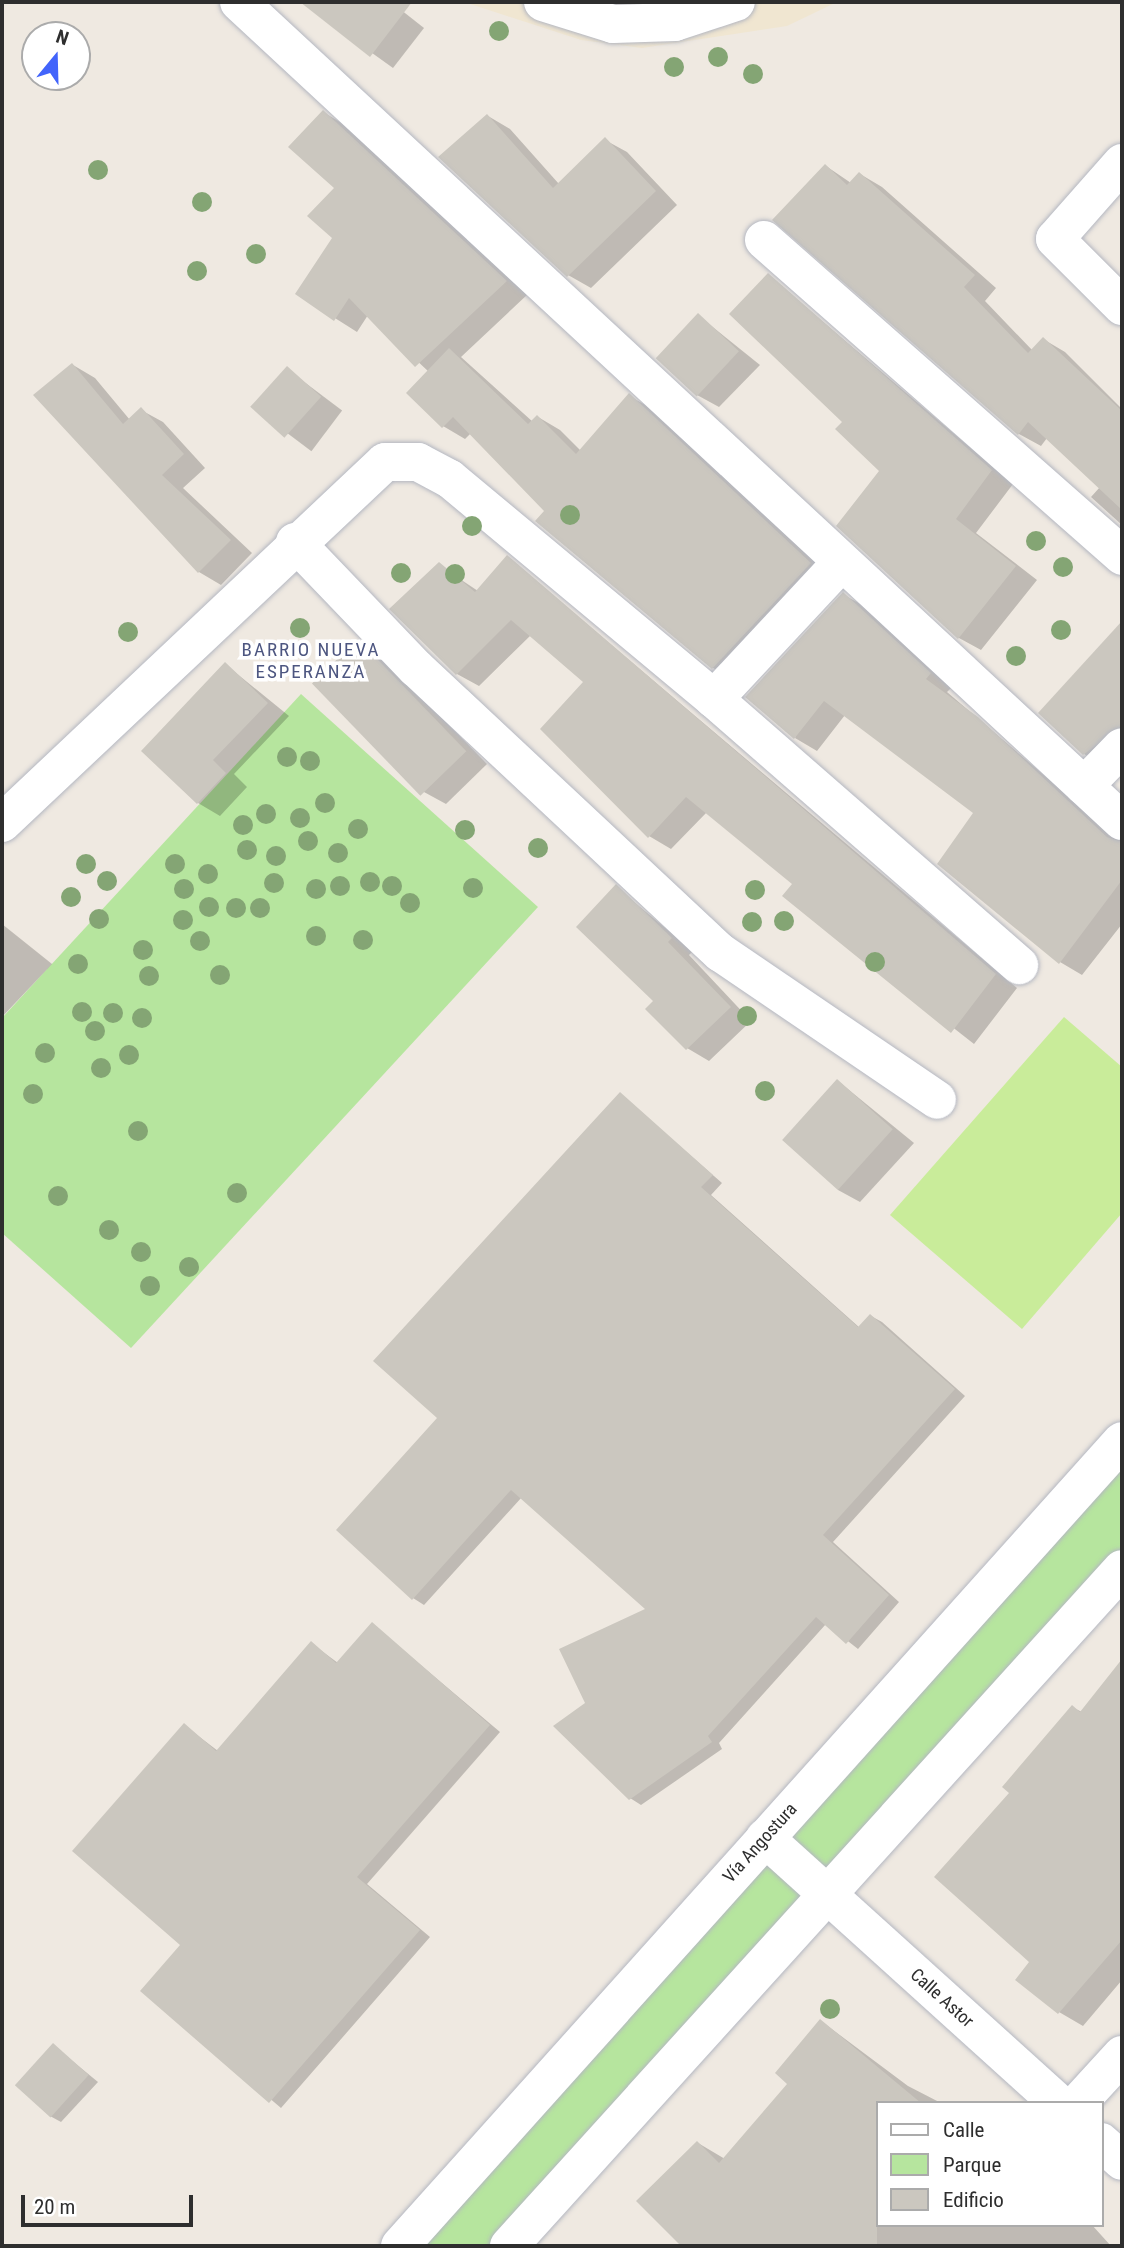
<!DOCTYPE html>
<meta charset="utf-8">
<style>
body{margin:0}
#map{position:relative;width:1124px;height:2248px;overflow:hidden;background:#efe9e1;font-family:"Roboto Condensed",sans-serif}
div>[style]{position:absolute}
[style*='--x']{left:calc(var(--x)*1px);top:calc(var(--y)*1px);width:calc(var(--w)*1px);rotate:calc(var(--a)*1deg)}
.education>*{inset:0;background:#f0e6d1}
.green>*{inset:0;background:#b6e59e}
.pitch>*{inset:0;background:#c9ec9a}
.shadow>*{inset:0;background:#0003;transform-origin:0 0}
.building>*{inset:0;background:#cbc7bf;transform-origin:0 0}
.path>*{height:4.5px;margin-top:-2.25px;transform-origin:0;background:repeating-linear-gradient(90deg,#c9c9c9 0 5px,transparent 0 8.5px)}
.roads{filter:drop-shadow(0 0 2px #b4b7c1) drop-shadow(0 0 2px #b4b7c1)}
.minor>*{height:38px;margin:-19px;padding:0 19px;transform-origin:19px;border-radius:19px;background:#fff}
.trees>*{width:20px;height:20px;margin:-10px;border-radius:50%;background:#84a574}
span{translate:-50% -50%;white-space:nowrap;text-align:center;line-height:1.15;-webkit-text-stroke:7px #fff;paint-order:stroke}
.street-label{font-size:18px;color:#2e2e2e}
.neighbourhood-label{font-size:19px;color:#4d5680;letter-spacing:2px}
.frame{position:absolute;inset:0;border:4px solid #2e2e2e;pointer-events:none}
.legend{position:absolute;left:876px;top:2101px;width:228px;height:126px;box-sizing:border-box;background:#fff;border:2px solid #ababab;margin:0;padding:9px 12px;list-style:none;font-size:21px;color:#2e2e2e}
.legend li{display:flex;align-items:center;gap:14px;height:35px}
.legend b{width:35px;border:2px solid #ababab}
.north{position:absolute;left:21px;top:21px;width:70px;height:70px;box-sizing:border-box;background:#fff;border:2px solid #ababab;border-radius:50%;rotate:19deg;font-size:19px;font-weight:700;line-height:28px;text-align:center;color:#2e2e2e}
.north::after{content:'';display:block;margin:auto;width:24px;height:32px;background:#4264fb;clip-path:polygon(50% 0,100% 100%,50% 72%,0 100%)}
.scale{position:absolute;left:21px;top:2195px;width:172px;height:32px;box-sizing:border-box;border:4px solid #2e2e2e;border-top:0;padding-left:9px;font-size:21px;line-height:24px;white-space:nowrap;color:#2e2e2e;-webkit-text-stroke:5px #fff;paint-order:stroke}
</style>
<div id="map">
<div class="education">
<i style="clip-path:polygon(464px 2px,837px 2px,787px 26px,642px 48px,581px 40px)"></i>
</div>
<div class="green">
<i style="clip-path:polygon(301px 694px,538px 907px,131px 1348px,2px 1233px,2px 1018px)"></i>
<i style="clip-path:polygon(1122px 1441px,1122px 1569px,509px 2246px,400px 2246px)"></i>
</div>
<div class="pitch">
<i style="clip-path:polygon(1064px 1017px,1122px 1067px,1122px 1213px,1022px 1329px,890px 1215px)"></i>
</div>
<div class="shadow">
<i style="clip-path:polygon(341px 2px,391px 2px,424px 28px,393px 68px,326px 20px)"></i>
<i style="clip-path:polygon(323px 112px,345px 125px,528px 294px,461px 357px,533px 422px,538px 417px,560px 430px,581px 451px,629px 396px,651px 408px,832px 576px,735px 680px,713px 668px,471px 433px,465px 439px,443px 426px,429px 372px,368px 315px,357px 332px,297px 294px,334px 238px,337px 187px)"></i>
<i style="clip-path:polygon(488px 116px,510px 129px,559px 184px,605px 140px,627px 152px,677px 205px,591px 288px,568px 275px)"></i>
<i style="clip-path:polygon(826px 166px,851px 183px,860px 174px,882px 187px,996px 288px,985px 301px,1033px 351px,1043px 339px,1065px 352px,1122px 409px,1122px 525px,1091px 497px,1100px 487px,1047px 438px,1041px 446px,1019px 434px)"></i>
<i style="clip-path:polygon(768px 275px,1013px 484px,976px 533px,1037px 580px,981px 650px,959px 638px,881px 471px,844px 421px)"></i>
<i style="clip-path:polygon(699px 316px,760px 365px,719px 407px,697px 395px)"></i>
<i style="clip-path:polygon(73px 365px,95px 378px,130px 420px,141px 410px,163px 422px,205px 468px,183px 488px,252px 553px,221px 585px,199px 572px,36px 395px)"></i>
<i style="left:287px;top:369px;width:69px;height:51px;rotate:37deg"></i>
<i style="clip-path:polygon(507px 557px,1017px 988px,974px 1044px,784px 895px,795px 883px,707px 812px,671px 849px,649px 836px,586px 681px,531px 635px,479px 686px,457px 674px,439px 565px,478px 591px)"></i>
<i style="clip-path:polygon(844px 595px,866px 607px,952px 687px,947px 692px,1122px 842px,1122px 924px,1082px 975px,1060px 962px,975px 812px,845px 715px,817px 751px,795px 738px)"></i>
<i style="clip-path:polygon(1117px 629px,1122px 632px,1122px 752px,1106px 767px,1084px 754px)"></i>
<i style="clip-path:polygon(358px 641px,380px 654px,487px 764px,446px 804px,424px 792px)"></i>
<i style="clip-path:polygon(225px 664px,289px 716px,234px 774px,247px 787px,220px 816px,198px 803px)"></i>
<i style="clip-path:polygon(616px 887px,693px 951px,689px 955px,751px 1021px,709px 1061px,687px 1048px,656px 1001px)"></i>
<i style="clip-path:polygon(2px 924px,52px 964px,2px 1017px)"></i>
<i style="clip-path:polygon(838px 1081px,914px 1143px,860px 1202px,838px 1190px)"></i>
<i style="clip-path:polygon(621px 1095px,722px 1183px,711px 1195px,860px 1328px,871px 1316px,882px 1322px,965px 1396px,833px 1542px,899px 1602px,858px 1649px,826px 1624px,719px 1743px,722px 1749px,641px 1805px,630px 1798px,587px 1704px,648px 1609px,522px 1497px,424px 1605px,413px 1598px,440px 1418px)"></i>
<i style="clip-path:polygon(372px 1624px,500px 1732px,367px 1884px,430px 1937px,281px 2108px,143px 1991px,183px 1945px,184px 1725px,218px 1751px,311px 1643px,338px 1663px)"></i>
<i style="clip-path:polygon(1122px 1662px,1122px 1980px,1083px 2026px,1059px 2012px,1032px 1961px,1012px 1793px,1072px 1707px,1082px 1712px)"></i>
<i style="clip-path:polygon(821px 2021px,908px 2086px,941px 2103px,877px 2103px,877px 2225px,1092px 2225px,1111px 2246px,684px 2246px,638px 2201px,698px 2143px,725px 2159px,789px 2083px)"></i>
<i style="clip-path:polygon(54px 2046px,98px 2082px,61px 2122px,50px 2116px)"></i>
</div>
<div class="building">
<i style="clip-path:polygon(300px 2px,412px 2px,370px 57px)"></i>
<i style="clip-path:polygon(323px 110px,507px 281px,415px 367px,349px 298px,334px 321px,295px 294px,332px 238px,307px 216px,334px 188px,288px 147px)"></i>
<i style="clip-path:polygon(487px 114px,553px 188px,605px 137px,656px 191px,567px 277px,438px 157px)"></i>
<i style="clip-path:polygon(825px 164px,847px 185px,859px 172px,975px 275px,964px 287px,1028px 353px,1043px 337px,1122px 411px,1122px 510px,1028px 422px,1018px 435px,772px 220px)"></i>
<i style="clip-path:polygon(768px 273px,992px 470px,956px 519px,1016px 566px,958px 639px,836px 526px,879px 471px,835px 429px,842px 422px,729px 314px)"></i>
<i style="left:698px;top:313px;width:56px;height:62px;rotate:43deg"></i>
<i style="clip-path:polygon(449px 348px,528px 424px,537px 415px,576px 454px,629px 393px,811px 563px,712px 669px,535px 521px,544px 511px,453px 417px,442px 428px,406px 393px)"></i>
<i style="clip-path:polygon(72px 363px,123px 424px,141px 407px,184px 454px,162px 475px,231px 540px,198px 573px,33px 395px)"></i>
<i style="left:287px;top:366px;width:46px;height:55px;rotate:42deg"></i>
<i style="clip-path:polygon(507px 555px,996px 974px,951px 1033px,782px 896px,792px 884px,686px 797px,648px 838px,540px 729px,583px 682px,511px 620px,456px 675px,389px 609px,439px 562px,475px 592px)"></i>
<i style="clip-path:polygon(843px 592px,931px 673px,926px 679px,978px 717px,1107px 837px,1122px 842px,1122px 880px,1059px 964px,937px 864px,973px 813px,824px 701px,794px 739px,745px 697px)"></i>
<i style="clip-path:polygon(1122px 621px,1122px 726px,1083px 755px,1038px 713px)"></i>
<i style="left:358px;top:639px;width:156px;height:64px;rotate:46deg"></i>
<i style="clip-path:polygon(225px 662px,268px 703px,213px 760px,226px 773px,197px 804px,141px 751px)"></i>
<i style="clip-path:polygon(616px 884px,672px 938px,668px 942px,731px 1007px,686px 1050px,645px 1009px,653px 1001px,576px 927px)"></i>
<i style="left:837px;top:1079px;width:75px;height:82px;rotate:42deg"></i>
<i style="clip-path:polygon(620px 1092px,713px 1175px,701px 1187px,858px 1327px,870px 1314px,955px 1389px,823px 1535px,889px 1595px,846px 1644px,816px 1617px,708px 1736px,712px 1742px,629px 1800px,553px 1726px,585px 1703px,559px 1649px,645px 1609px,511px 1490px,412px 1600px,336px 1530px,437px 1418px,373px 1361px)"></i>
<i style="clip-path:polygon(372px 1622px,490px 1725px,357px 1877px,420px 1930px,269px 2103px,140px 1991px,180px 1945px,72px 1851px,184px 1723px,216px 1751px,311px 1641px,336px 1663px)"></i>
<i style="clip-path:polygon(1122px 1659px,1122px 1940px,1058px 2014px,1015px 1980px,1029px 1962px,934px 1877px,1009px 1793px,1002px 1787px,1072px 1705px,1080px 1712px)"></i>
<i style="clip-path:polygon(820px 2019px,921px 2103px,877px 2103px,877px 2246px,681px 2246px,636px 2201px,697px 2141px,719px 2163px,787px 2084px,775px 2073px)"></i>
<i style="left:53px;top:2043px;width:48px;height:57px;rotate:42deg"></i>
</div>
<div class="path">
<i style="--x:91;--y:2;--w:46;--a:0"></i>
</div>
<div class="roads">
<div class="minor">
<i style="--x:239;--y:2;--w:1204;--a:42.85"></i>
<i style="--x:543;--y:2;--w:73;--a:17.4"></i>
<i style="--x:613;--y:24;--w:62;--a:-1.8"></i>
<i style="--x:675;--y:22;--w:64;--a:-18.2"></i>
<i style="--x:1122;--y:163;--w:101;--a:131.4"></i>
<i style="--x:1055;--y:239;--w:95;--a:45"></i>
<i style="--x:764;--y:240;--w:478;--a:41.4"></i>
<i style="--x:295;--y:542;--w:175;--a:46.2"></i>
<i style="--x:416;--y:668;--w:417;--a:43.1"></i>
<i style="--x:721;--y:953;--w:261;--a:34.2"></i>
<i style="--x:714;--y:699;--w:186;--a:-47"></i>
<i style="--x:1084;--y:786;--w:54;--a:-45.7"></i>
<i style="--x:2;--y:823;--w:526;--a:-43.31"></i>
<i style="--x:385;--y:462;--w:33;--a:0"></i>
<i style="--x:418;--y:462;--w:36;--a:28"></i>
<i style="--x:450;--y:479;--w:344;--a:39.8"></i>
<i style="--x:714;--y:699;--w:405;--a:41.1"></i>
<i style="--x:765;--y:1838;--w:395;--a:42.1"></i>
<i style="--x:1078;--y:2103;--w:65;--a:-47.5"></i>
<i style="--x:1101;--y:2142;--w:28;--a:42"></i>
<i style="--x:400;--y:2246;--w:1081;--a:-48.11"></i>
<i style="--x:509;--y:2246;--w:913;--a:-47.84"></i>
</div>
</div>
<div class="trees">
<i style="left:499px;top:31px"></i>
<i style="left:718px;top:57px"></i>
<i style="left:674px;top:67px"></i>
<i style="left:753px;top:74px"></i>
<i style="left:98px;top:170px"></i>
<i style="left:202px;top:202px"></i>
<i style="left:256px;top:254px"></i>
<i style="left:197px;top:271px"></i>
<i style="left:570px;top:515px"></i>
<i style="left:472px;top:526px"></i>
<i style="left:1036px;top:541px"></i>
<i style="left:1063px;top:567px"></i>
<i style="left:401px;top:573px"></i>
<i style="left:455px;top:574px"></i>
<i style="left:300px;top:628px"></i>
<i style="left:1061px;top:630px"></i>
<i style="left:128px;top:632px"></i>
<i style="left:1016px;top:656px"></i>
<i style="left:287px;top:757px"></i>
<i style="left:310px;top:761px"></i>
<i style="left:325px;top:803px"></i>
<i style="left:266px;top:814px"></i>
<i style="left:300px;top:818px"></i>
<i style="left:243px;top:825px"></i>
<i style="left:358px;top:829px"></i>
<i style="left:465px;top:830px"></i>
<i style="left:308px;top:841px"></i>
<i style="left:538px;top:848px"></i>
<i style="left:247px;top:850px"></i>
<i style="left:338px;top:853px"></i>
<i style="left:276px;top:856px"></i>
<i style="left:86px;top:864px"></i>
<i style="left:175px;top:864px"></i>
<i style="left:208px;top:874px"></i>
<i style="left:107px;top:881px"></i>
<i style="left:370px;top:882px"></i>
<i style="left:274px;top:883px"></i>
<i style="left:340px;top:886px"></i>
<i style="left:392px;top:886px"></i>
<i style="left:473px;top:888px"></i>
<i style="left:184px;top:889px"></i>
<i style="left:316px;top:889px"></i>
<i style="left:755px;top:890px"></i>
<i style="left:71px;top:897px"></i>
<i style="left:410px;top:903px"></i>
<i style="left:209px;top:907px"></i>
<i style="left:236px;top:908px"></i>
<i style="left:260px;top:908px"></i>
<i style="left:99px;top:919px"></i>
<i style="left:183px;top:920px"></i>
<i style="left:784px;top:921px"></i>
<i style="left:752px;top:922px"></i>
<i style="left:316px;top:936px"></i>
<i style="left:363px;top:940px"></i>
<i style="left:200px;top:941px"></i>
<i style="left:143px;top:950px"></i>
<i style="left:875px;top:962px"></i>
<i style="left:78px;top:964px"></i>
<i style="left:220px;top:975px"></i>
<i style="left:149px;top:976px"></i>
<i style="left:82px;top:1012px"></i>
<i style="left:113px;top:1013px"></i>
<i style="left:747px;top:1016px"></i>
<i style="left:142px;top:1018px"></i>
<i style="left:95px;top:1031px"></i>
<i style="left:45px;top:1053px"></i>
<i style="left:129px;top:1055px"></i>
<i style="left:101px;top:1068px"></i>
<i style="left:765px;top:1091px"></i>
<i style="left:33px;top:1094px"></i>
<i style="left:138px;top:1131px"></i>
<i style="left:237px;top:1193px"></i>
<i style="left:58px;top:1196px"></i>
<i style="left:109px;top:1230px"></i>
<i style="left:141px;top:1252px"></i>
<i style="left:189px;top:1267px"></i>
<i style="left:150px;top:1286px"></i>
<i style="left:830px;top:2009px"></i>
</div>
<div class="street-label">
<span style="left:760px;top:1843px;rotate:-48deg">Vía Angostura</span>
<span style="left:942px;top:1998px;rotate:42deg">Calle Astor</span>
</div>
<div class="neighbourhood-label">
<span style="left:311px;top:661px">BARRIO NUEVA<br>ESPERANZA</span>
</div>
<div class="frame"></div>
<ul class="legend">
<li><b style="height:9px;background:#fff"></b>Calle</li>
<li><b style="height:19px;background:#b6e59e"></b>Parque</li>
<li><b style="height:19px;background:#cbc7bf"></b>Edificio</li>
</ul>
<div class="north">N</div>
<div class="scale">20 m</div>
</div>
